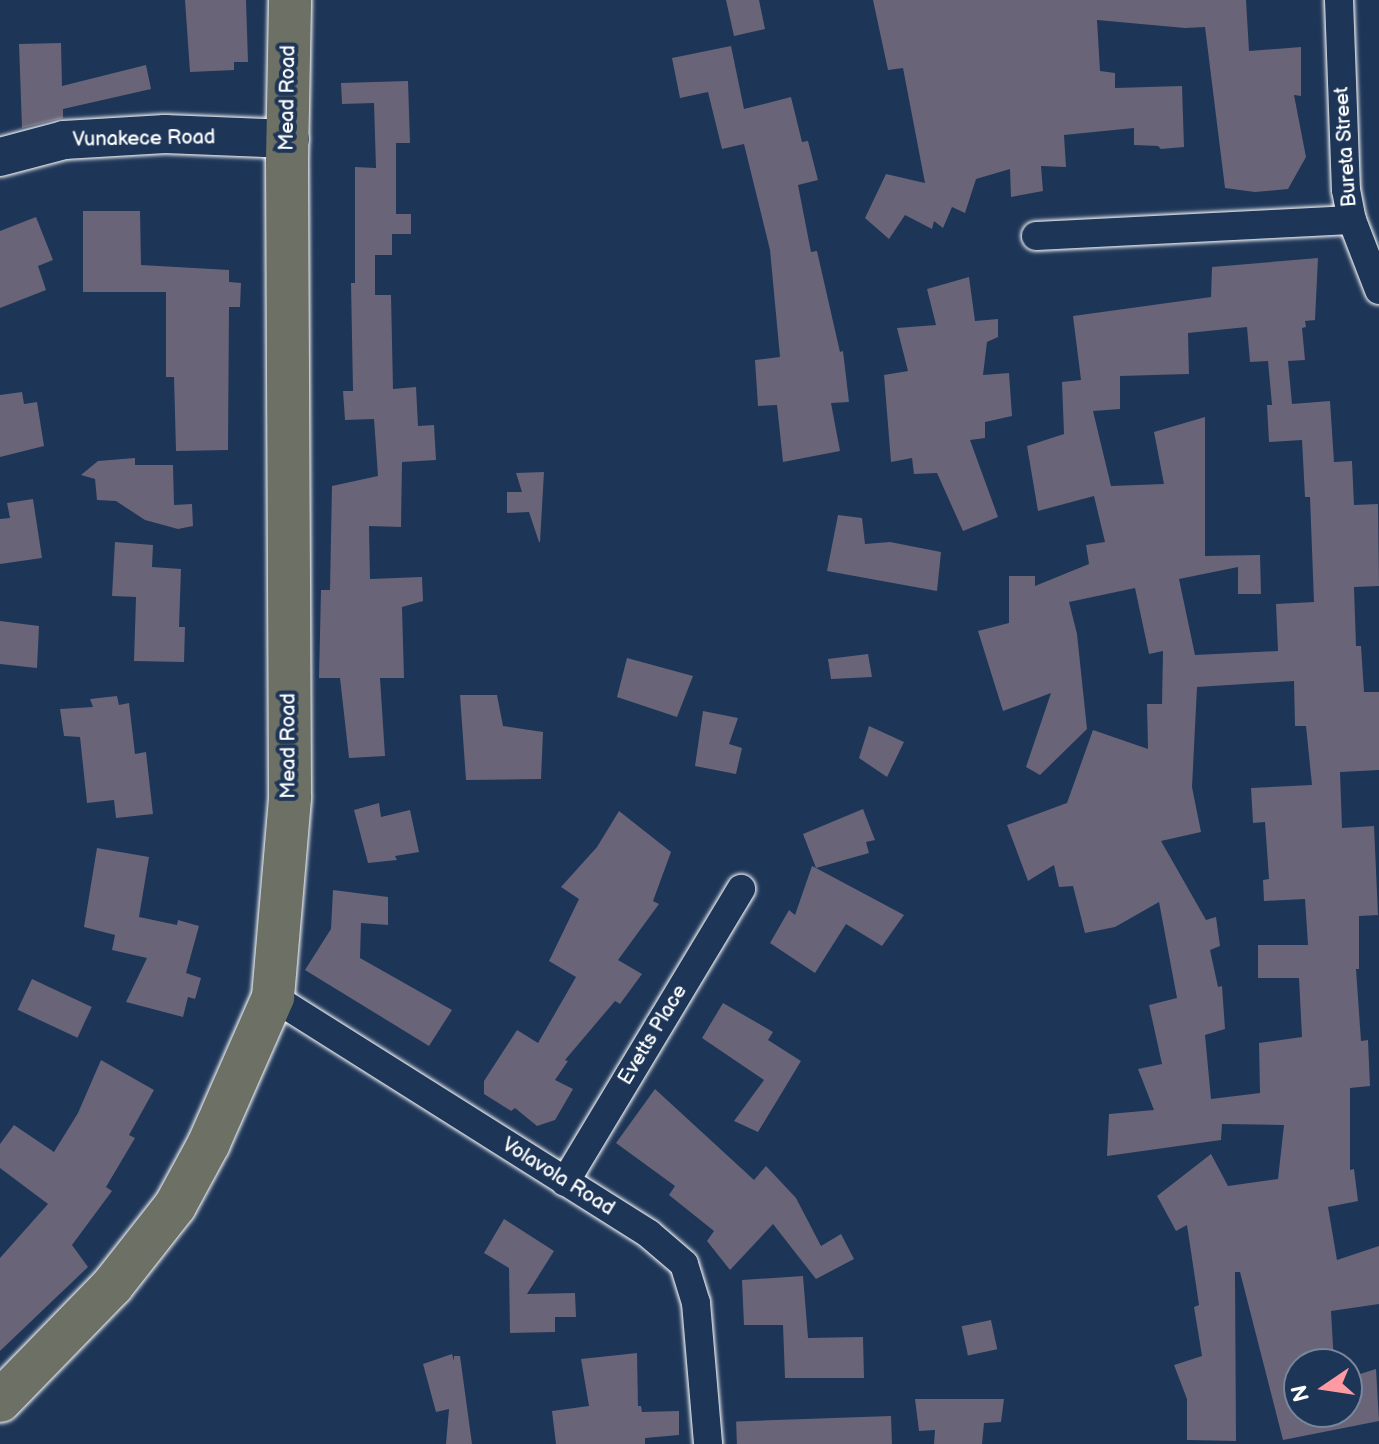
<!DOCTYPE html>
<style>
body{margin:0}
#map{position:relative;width:1379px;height:1444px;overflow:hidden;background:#1d3557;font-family:"Balsamiq Sans",sans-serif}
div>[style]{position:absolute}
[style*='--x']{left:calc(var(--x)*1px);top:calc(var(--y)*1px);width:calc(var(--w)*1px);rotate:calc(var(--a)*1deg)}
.building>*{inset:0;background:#696478;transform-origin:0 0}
.roads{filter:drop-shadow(0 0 2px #fff) drop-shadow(0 0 2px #fff)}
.street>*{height:28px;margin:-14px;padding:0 14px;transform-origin:14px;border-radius:14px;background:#1d3557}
.secondary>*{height:38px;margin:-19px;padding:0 19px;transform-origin:19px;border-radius:19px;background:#1d3557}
.primary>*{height:42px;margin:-21px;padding:0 21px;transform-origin:21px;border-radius:21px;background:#6c7065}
span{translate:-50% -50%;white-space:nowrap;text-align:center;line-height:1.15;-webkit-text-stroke:8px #1d3557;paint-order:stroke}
.street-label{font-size:20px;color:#fff}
.north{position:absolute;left:1283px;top:1348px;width:80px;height:80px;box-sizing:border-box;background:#1d3557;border:2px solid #77869a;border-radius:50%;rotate:257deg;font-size:22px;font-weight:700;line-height:32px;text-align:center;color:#fff}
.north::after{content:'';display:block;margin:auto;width:28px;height:36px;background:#ff9aa2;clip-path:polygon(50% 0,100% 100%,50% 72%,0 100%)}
</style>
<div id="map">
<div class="building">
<i style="clip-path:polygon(185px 0,246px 0,248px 62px,234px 62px,234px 70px,190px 72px)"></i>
<i style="clip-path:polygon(726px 0,759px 0,765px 29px,734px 36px)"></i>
<i style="clip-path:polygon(873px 0,1246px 0,1249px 51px,1301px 47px,1301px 96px,1294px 95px,1306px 157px,1288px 189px,1255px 192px,1225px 188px,1205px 27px,1185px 28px,1097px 20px,1100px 71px,1115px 73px,1115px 88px,1182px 86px,1184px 147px,1161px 149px,1158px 146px,1134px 145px,1134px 128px,1064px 135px,1066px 167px,1041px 166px,1043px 191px,1011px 197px,1010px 169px,976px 179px,965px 213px,952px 207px,943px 228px,934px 221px,932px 229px,905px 215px,889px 239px,865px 218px,886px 174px,925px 183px,903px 68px,888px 70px)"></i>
<i style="clip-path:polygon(61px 43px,62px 86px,146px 65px,151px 89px,63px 109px,63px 118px,22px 128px,19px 44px)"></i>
<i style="clip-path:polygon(731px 46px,744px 109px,791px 97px,802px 142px,808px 141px,818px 180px,798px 185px,811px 252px,817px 251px,840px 352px,843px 351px,849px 402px,831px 403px,840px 451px,783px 462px,777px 405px,758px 406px,755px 360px,780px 357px,770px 250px,744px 144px,722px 149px,708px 92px,680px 98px,672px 58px)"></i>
<i style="clip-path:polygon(408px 81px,410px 143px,396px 143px,396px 214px,411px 214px,411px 234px,392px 234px,392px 255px,375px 255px,375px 295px,391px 295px,393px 389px,416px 387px,418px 426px,434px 425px,436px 460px,402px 462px,401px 527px,369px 526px,370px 579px,422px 577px,423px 601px,402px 607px,404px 678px,380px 678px,385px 756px,349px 758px,340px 678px,319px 678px,321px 590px,330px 590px,332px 486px,378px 476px,374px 419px,345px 420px,343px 391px,353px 391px,351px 283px,355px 283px,355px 167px,376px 168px,374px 103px,342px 104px,341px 83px)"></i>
<i style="clip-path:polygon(83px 211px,140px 211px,141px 265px,229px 270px,229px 282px,241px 283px,240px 307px,229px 307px,228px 450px,176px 451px,174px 377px,166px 377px,166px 292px,83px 292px)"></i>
<i style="clip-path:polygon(36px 217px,53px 260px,38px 266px,46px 290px,0 308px,0 231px)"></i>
<i style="clip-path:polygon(evenodd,1318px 258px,1315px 320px,1305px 321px,1306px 327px,1302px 328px,1305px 360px,1288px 361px,1292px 404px,1330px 401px,1334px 462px,1352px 461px,1354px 505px,1378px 504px,1379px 586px,1354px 587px,1356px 646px,1361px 646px,1364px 692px,1379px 692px,1379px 770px,1340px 772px,1342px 828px,1374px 826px,1378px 915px,1359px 916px,1359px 969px,1356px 969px,1361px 1041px,1368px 1040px,1370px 1086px,1350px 1088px,1350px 1170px,1354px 1169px,1358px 1201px,1328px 1207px,1337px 1260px,1379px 1246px,1379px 1304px,1331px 1311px,1334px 1364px,1299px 1364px,1299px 1412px,1347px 1412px,1347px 1378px,1376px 1369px,1379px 1421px,1283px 1440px,1240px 1272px,1235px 1272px,1236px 1441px,1187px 1440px,1187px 1399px,1174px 1365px,1202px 1356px,1194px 1307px,1199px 1305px,1187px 1225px,1176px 1231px,1157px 1196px,1211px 1154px,1228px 1186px,1278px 1179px,1284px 1125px,1222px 1124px,1221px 1140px,1107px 1156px,1109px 1114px,1154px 1110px,1138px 1069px,1162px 1064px,1149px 1005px,1177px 998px,1159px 902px,1115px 927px,1085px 933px,1073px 886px,1059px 887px,1054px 865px,1028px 881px,1007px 825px,1067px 803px,1093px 730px,1148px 749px,1147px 704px,1162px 704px,1163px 651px,1149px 654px,1135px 588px,1069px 602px,1077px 634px,1087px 729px,1040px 775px,1026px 767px,1051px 693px,1003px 711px,978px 631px,1009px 623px,1009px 576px,1035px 576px,1035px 586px,1089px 564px,1086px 545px,1105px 542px,1094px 496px,1038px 511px,1027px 446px,1064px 434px,1062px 382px,1081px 380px,1073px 316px,1211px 297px,1212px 267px,1318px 258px,1247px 327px,1250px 362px,1268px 361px,1272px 405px,1267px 405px,1269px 442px,1302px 440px,1305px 497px,1310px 497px,1314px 602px,1276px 604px,1278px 651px,1195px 655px,1179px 579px,1238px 567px,1238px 594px,1261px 594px,1260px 555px,1205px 556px,1205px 417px,1154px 432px,1164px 484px,1111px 486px,1093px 411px,1120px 409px,1120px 376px,1189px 374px,1188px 333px,1247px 327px,1318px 258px,1294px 681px,1295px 726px,1306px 726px,1312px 785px,1251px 788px,1253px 823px,1265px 822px,1269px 879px,1263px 880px,1264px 901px,1305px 899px,1308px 945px,1258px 945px,1258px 978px,1299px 978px,1302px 1037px,1259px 1043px,1260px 1093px,1211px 1099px,1205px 1035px,1225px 1029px,1222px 986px,1218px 987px,1210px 950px,1220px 946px,1216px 917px,1206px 920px,1161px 841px,1201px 832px,1192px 787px,1197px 687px,1294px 681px)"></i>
<i style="clip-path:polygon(969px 277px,975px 321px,998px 319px,998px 337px,987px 342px,983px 375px,1009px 373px,1012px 416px,985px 422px,985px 438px,970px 440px,998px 517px,963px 531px,937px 473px,914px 474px,912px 458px,891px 462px,884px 375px,908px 371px,897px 328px,936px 325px,927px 289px)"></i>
<i style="clip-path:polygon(22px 392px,24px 404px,37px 402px,44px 446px,0 457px,0 395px)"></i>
<i style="clip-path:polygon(135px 458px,135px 465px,173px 465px,174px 505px,192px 504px,193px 526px,178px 529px,145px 520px,116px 501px,97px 500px,95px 479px,81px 475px,98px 461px)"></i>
<i style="clip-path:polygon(544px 472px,540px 542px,539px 542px,529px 512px,507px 513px,507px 492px,522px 492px,516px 473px)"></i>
<i style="clip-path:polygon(33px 499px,42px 558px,0 564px,0 519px,10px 518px,7px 503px)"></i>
<i style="clip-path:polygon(838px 515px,862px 518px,865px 544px,890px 542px,941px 552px,937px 591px,827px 571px)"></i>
<i style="clip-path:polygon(115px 542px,153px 545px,152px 567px,181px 569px,179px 627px,185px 627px,184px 662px,134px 661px,136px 597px,112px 596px)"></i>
<i style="clip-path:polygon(0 621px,39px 626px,37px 668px,0 664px)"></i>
<i style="clip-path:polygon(868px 654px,872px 677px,831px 679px,828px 659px)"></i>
<i style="clip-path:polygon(627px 658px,693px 676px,677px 717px,617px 697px)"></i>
<i style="clip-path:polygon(460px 695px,497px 695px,503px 726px,543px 732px,541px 779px,466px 780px)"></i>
<i style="clip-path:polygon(117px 696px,119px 705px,129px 703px,135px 754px,146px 752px,153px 814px,116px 818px,114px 800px,87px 803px,80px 737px,64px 736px,60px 709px,93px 707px,90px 699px)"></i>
<i style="clip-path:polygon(703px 711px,738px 718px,729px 744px,742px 748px,736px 774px,695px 766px)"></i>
<i style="clip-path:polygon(869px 726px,904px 742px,887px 777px,859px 758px)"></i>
<i style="clip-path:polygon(379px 803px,381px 817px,410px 810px,419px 852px,395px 856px,397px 860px,368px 863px,354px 810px)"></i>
<i style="clip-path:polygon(863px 809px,875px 840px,866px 842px,869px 853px,816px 868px,904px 915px,882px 946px,846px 924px,815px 973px,770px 943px,789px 910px,795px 915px,812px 866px,816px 868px,803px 834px)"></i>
<i style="clip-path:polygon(619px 811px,671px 852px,653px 901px,659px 904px,618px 960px,642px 974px,620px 1004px,615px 1001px,565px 1060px,568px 1061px,555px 1080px,573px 1089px,555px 1120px,537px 1126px,515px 1108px,511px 1111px,484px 1094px,484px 1081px,517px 1030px,538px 1043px,576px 977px,549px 961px,579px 899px,561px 887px,597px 847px)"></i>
<i style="clip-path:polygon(97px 848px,149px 857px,139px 917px,177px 925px,178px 920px,199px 926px,186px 973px,201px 978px,195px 999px,188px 997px,183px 1017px,126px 1002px,147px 958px,112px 950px,115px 935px,84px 927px)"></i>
<i style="clip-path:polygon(333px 890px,388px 897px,388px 925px,361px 923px,360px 958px,452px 1010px,429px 1046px,305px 970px,331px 929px)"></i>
<i style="left:32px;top:979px;width:66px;height:34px;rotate:25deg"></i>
<i style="clip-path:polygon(723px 1003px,773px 1032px,768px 1040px,801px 1061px,758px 1132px,734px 1121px,764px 1080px,702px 1038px)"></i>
<i style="clip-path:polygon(101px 1060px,154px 1090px,129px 1135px,135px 1138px,106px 1187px,112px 1191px,72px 1245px,88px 1267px,0 1351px,0 1258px,48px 1204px,0 1168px,0 1144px,14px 1125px,54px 1152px,78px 1113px)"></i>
<i style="clip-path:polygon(655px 1089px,754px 1180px,766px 1166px,796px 1198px,821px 1246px,841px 1234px,854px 1259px,816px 1279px,773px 1224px,730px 1270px,707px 1241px,714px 1231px,669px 1195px,675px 1186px,616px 1143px)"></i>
<i style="clip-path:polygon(504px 1219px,554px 1251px,527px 1294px,575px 1293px,576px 1317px,555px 1317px,555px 1332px,510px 1333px,509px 1268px,484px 1253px)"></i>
<i style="clip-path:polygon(803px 1276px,808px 1338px,863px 1337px,864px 1378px,785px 1378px,783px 1325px,744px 1325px,742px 1280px)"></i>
<i style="left:991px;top:1320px;width:30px;height:30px;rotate:78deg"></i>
<i style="clip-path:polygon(637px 1353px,638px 1406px,641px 1406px,642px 1412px,679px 1411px,679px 1435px,645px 1438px,645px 1444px,556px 1444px,552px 1411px,589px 1406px,581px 1359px)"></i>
<i style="clip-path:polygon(452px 1354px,454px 1361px,454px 1356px,460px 1356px,472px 1444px,446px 1444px,449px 1409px,436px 1412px,423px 1364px)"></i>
<i style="clip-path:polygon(915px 1399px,1004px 1399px,1001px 1422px,984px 1423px,982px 1444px,934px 1444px,935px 1430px,919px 1431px)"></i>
<i style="left:891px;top:1416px;width:28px;height:155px;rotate:88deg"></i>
</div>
<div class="roads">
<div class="street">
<i style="--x:1339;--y:0;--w:190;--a:87.9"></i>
<i style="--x:1346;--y:190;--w:31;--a:79"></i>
<i style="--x:1352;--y:220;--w:75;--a:68.9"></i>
<i style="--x:1036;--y:236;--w:316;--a:-2.9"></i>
<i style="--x:273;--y:997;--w:444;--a:32.2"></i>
<i style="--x:649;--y:1234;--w:46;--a:40.6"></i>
<i style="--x:684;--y:1264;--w:41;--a:72.9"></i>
<i style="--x:696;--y:1303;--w:142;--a:85.1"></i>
<i style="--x:565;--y:1182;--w:342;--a:-59"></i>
</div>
<div class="secondary">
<i style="--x:0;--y:157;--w:66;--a:-14.9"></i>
<i style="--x:64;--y:140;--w:101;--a:-3.4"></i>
<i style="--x:165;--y:134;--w:125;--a:2.3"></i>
</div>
<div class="primary">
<i style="--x:0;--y:1401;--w:161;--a:-45.8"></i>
<i style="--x:112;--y:1286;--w:102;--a:-51.8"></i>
<i style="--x:175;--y:1206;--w:72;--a:-61.6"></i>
<i style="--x:209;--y:1143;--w:159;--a:-66.3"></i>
<i style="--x:273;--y:997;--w:201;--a:-85.1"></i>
<i style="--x:290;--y:797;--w:637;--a:-90.27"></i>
<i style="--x:287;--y:160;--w:160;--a:-88.9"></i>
</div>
</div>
<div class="street-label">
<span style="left:288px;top:98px;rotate:-89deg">Mead Road</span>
<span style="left:144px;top:139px;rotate:-1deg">Vunakece Road</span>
<span style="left:1346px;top:147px;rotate:-94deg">Bureta Street</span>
<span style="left:289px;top:746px;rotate:-90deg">Mead Road</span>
<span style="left:653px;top:1035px;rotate:-59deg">Evetts Place</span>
<span style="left:558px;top:1177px;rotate:32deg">Volavola Road</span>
</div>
<div class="north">N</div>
</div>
